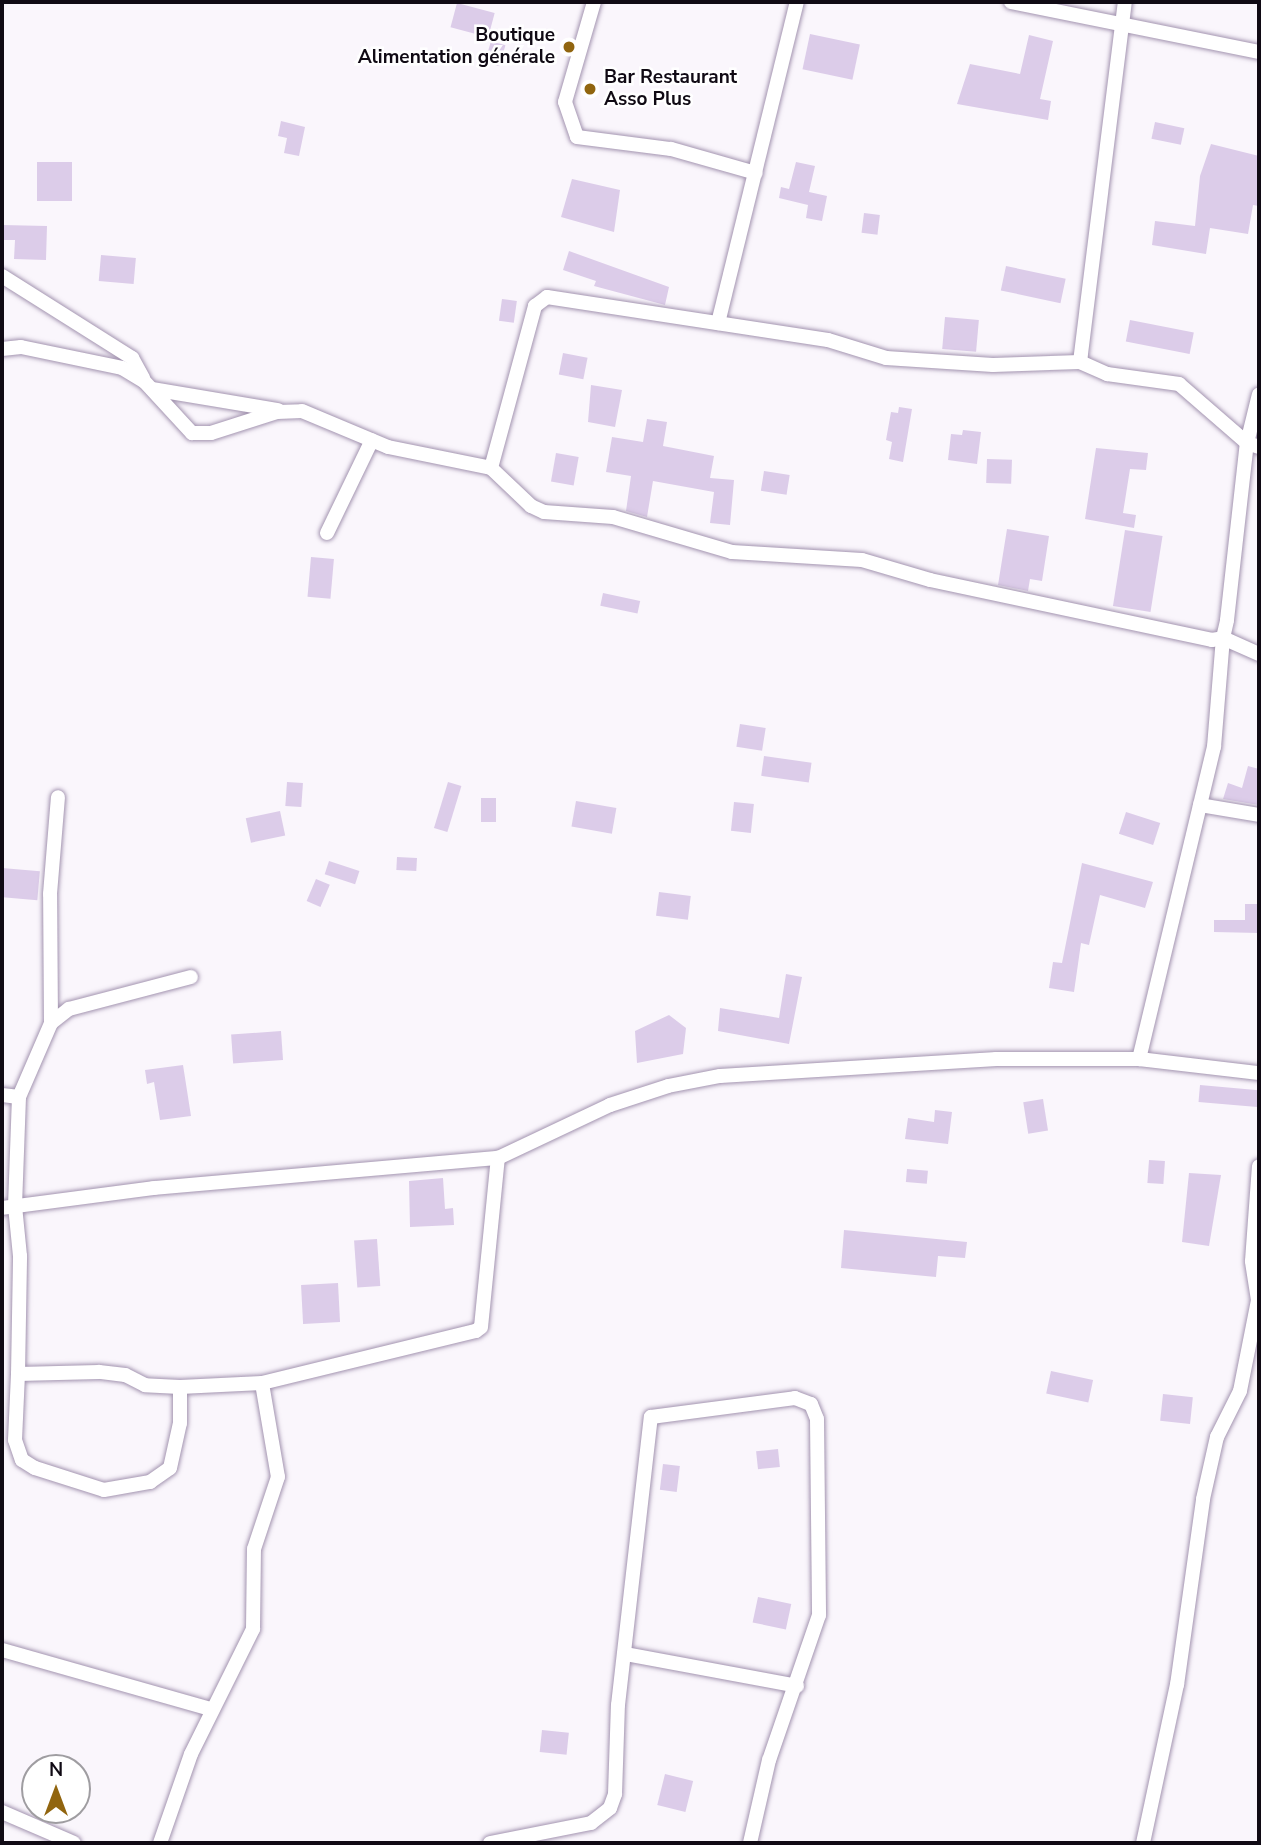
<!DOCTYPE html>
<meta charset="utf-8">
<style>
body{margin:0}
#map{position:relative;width:1261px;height:1845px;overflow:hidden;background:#faf6fc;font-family:"Nunito Sans",sans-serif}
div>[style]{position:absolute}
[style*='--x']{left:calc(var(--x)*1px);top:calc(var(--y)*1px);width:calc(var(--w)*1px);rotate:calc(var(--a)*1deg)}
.building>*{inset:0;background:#dccce9;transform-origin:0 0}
.roads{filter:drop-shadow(0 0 2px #a394b0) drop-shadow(0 0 2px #a394b0)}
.street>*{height:14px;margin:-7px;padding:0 7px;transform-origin:7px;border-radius:7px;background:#fff}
.dots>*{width:19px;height:19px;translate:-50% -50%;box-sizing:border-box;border:4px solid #fff;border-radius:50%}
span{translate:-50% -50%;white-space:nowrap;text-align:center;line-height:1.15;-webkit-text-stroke:5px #fff;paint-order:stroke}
.poi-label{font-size:19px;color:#100a14;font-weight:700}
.right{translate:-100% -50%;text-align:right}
.left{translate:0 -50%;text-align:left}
.frame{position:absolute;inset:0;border:4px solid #100a14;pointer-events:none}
.north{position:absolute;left:21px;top:1754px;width:70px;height:70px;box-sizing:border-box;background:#fff;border:2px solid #9f9da1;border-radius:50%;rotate:0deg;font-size:19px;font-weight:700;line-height:28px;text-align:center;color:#100a14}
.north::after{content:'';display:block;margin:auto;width:24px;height:32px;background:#91650f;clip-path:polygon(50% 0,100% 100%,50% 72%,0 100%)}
</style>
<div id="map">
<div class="building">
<i style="left:457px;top:3px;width:39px;height:25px;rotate:15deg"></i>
<i style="left:810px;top:34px;width:51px;height:36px;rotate:12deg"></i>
<i style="clip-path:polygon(1029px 35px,1053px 41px,1040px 99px,1051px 101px,1048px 120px,957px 104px,970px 64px,1020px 74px)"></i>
<i style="left:491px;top:41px;width:15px;height:22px;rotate:16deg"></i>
<i style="clip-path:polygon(281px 121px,305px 127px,299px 156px,284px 153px,287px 138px,278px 136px)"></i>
<i style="left:1155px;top:122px;width:30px;height:17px;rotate:12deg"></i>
<i style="clip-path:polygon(1211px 144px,1259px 156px,1259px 206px,1253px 205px,1248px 234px,1210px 228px,1206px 254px,1152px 245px,1155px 221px,1195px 226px,1200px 176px)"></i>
<i style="left:37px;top:162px;width:35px;height:39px"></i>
<i style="clip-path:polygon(796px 162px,815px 166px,809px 192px,827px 196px,822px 221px,806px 218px,808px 205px,779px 198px,781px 187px,789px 189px)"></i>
<i style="clip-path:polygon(572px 179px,620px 190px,614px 232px,561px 217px)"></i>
<i style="left:864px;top:213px;width:16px;height:20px;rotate:7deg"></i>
<i style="clip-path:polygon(2px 225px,47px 226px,46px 260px,14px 259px,15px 240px,2px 240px)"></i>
<i style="clip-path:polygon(569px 251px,669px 287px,665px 305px,594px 286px,596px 281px,563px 270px)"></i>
<i style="left:101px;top:255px;width:35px;height:26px;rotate:5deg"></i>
<i style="left:1006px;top:266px;width:61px;height:25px;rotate:12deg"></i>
<i style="left:502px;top:299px;width:15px;height:22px;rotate:8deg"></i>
<i style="left:945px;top:317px;width:34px;height:32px;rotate:5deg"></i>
<i style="left:1130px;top:320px;width:65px;height:22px;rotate:11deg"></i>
<i style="left:563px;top:353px;width:25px;height:22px;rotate:11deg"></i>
<i style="clip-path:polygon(591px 385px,622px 390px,615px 427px,588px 422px)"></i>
<i style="clip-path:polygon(899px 407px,912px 409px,903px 462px,889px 459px,892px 442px,886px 440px,891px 412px,898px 413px)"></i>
<i style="clip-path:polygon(647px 419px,667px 422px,663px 446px,714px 456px,710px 478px,734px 480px,730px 525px,710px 523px,714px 492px,653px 481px,647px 517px,626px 511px,631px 476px,606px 472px,612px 437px,643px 442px)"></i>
<i style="clip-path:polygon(963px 430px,981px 432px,977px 464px,948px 460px,951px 434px,962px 435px)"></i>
<i style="clip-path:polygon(1096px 448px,1148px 453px,1146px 470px,1130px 469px,1123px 513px,1136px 515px,1134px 528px,1085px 519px)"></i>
<i style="left:556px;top:453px;width:23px;height:29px;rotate:10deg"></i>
<i style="left:987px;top:459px;width:25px;height:24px;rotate:2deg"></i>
<i style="left:764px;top:471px;width:26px;height:20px;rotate:9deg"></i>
<i style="clip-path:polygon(1007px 529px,1049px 536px,1042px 581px,1030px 579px,1028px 591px,998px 585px)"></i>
<i style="left:1125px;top:530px;width:38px;height:77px;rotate:9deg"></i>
<i style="left:311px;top:557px;width:23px;height:40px;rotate:5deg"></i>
<i style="left:603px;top:593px;width:38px;height:13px;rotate:12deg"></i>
<i style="left:740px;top:724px;width:26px;height:23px;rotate:9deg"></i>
<i style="left:764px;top:756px;width:48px;height:20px;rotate:8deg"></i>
<i style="clip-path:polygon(1248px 766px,1259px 769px,1259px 805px,1223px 799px,1228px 783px,1242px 788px)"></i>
<i style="left:287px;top:782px;width:16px;height:24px;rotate:4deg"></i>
<i style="left:448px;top:782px;width:14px;height:48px;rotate:17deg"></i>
<i style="left:481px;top:798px;width:15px;height:24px"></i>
<i style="left:576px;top:801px;width:41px;height:26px;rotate:10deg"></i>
<i style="left:734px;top:802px;width:20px;height:29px;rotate:6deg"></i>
<i style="left:280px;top:811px;width:25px;height:35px;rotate:78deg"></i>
<i style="left:1126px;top:812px;width:36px;height:23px;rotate:18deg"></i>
<i style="left:397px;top:857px;width:20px;height:13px;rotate:3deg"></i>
<i style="left:329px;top:861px;width:32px;height:14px;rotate:18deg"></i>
<i style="clip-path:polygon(1082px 863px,1153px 882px,1145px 908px,1100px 895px,1089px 945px,1081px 943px,1074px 992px,1049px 988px,1053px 962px,1062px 963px)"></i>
<i style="left:2px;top:868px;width:38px;height:29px;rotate:5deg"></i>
<i style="left:316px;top:879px;width:15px;height:24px;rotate:23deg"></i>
<i style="left:659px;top:892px;width:32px;height:24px;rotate:7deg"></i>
<i style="clip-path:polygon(1245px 904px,1259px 904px,1259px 933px,1214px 932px,1214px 920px,1245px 920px)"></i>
<i style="clip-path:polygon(786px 974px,802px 977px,789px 1044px,718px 1031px,720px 1008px,779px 1018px)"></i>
<i style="clip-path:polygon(669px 1015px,686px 1028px,683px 1054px,637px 1063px,635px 1031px)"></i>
<i style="left:281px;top:1031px;width:29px;height:50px;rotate:86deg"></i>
<i style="clip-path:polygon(183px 1065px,191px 1116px,160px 1120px,154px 1082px,147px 1084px,145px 1070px)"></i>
<i style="left:1200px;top:1085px;width:59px;height:17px;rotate:5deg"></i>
<i style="left:1043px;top:1099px;width:32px;height:20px;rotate:81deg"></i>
<i style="clip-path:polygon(935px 1110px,952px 1112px,948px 1144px,905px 1139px,908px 1118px,934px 1122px)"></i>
<i style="left:1149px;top:1160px;width:16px;height:23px;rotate:4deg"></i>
<i style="left:907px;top:1169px;width:21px;height:13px;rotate:5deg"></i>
<i style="clip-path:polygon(1189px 1173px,1221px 1175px,1209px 1246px,1182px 1242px)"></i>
<i style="clip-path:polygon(443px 1178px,445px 1209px,453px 1208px,454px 1225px,410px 1227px,409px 1181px)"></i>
<i style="clip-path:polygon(844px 1230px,967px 1242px,965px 1258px,938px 1256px,936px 1277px,841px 1268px)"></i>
<i style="left:377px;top:1239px;width:47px;height:23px;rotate:86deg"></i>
<i style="left:338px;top:1283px;width:39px;height:37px;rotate:87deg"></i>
<i style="left:1051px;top:1371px;width:43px;height:23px;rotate:12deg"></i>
<i style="left:1163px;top:1394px;width:30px;height:27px;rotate:6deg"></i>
<i style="left:778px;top:1449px;width:18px;height:22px;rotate:84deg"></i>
<i style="left:663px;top:1464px;width:17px;height:26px;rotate:7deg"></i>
<i style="left:758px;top:1597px;width:34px;height:26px;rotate:12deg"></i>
<i style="left:542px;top:1730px;width:27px;height:22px;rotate:6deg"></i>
<i style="left:665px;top:1774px;width:29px;height:32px;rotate:14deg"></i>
</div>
<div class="roads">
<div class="street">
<i style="--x:594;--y:2;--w:104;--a:106.2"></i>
<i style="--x:565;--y:102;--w:37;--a:71"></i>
<i style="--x:577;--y:137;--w:95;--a:7.3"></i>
<i style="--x:671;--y:149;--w:88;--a:15.8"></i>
<i style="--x:1011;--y:2;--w:253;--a:11.4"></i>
<i style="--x:2;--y:276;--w:154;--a:32.2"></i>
<i style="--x:132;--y:358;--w:23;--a:61"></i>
<i style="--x:718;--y:323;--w:331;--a:-76.2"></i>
<i style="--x:2;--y:349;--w:19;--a:-6"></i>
<i style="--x:21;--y:347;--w:103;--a:11.7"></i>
<i style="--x:122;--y:368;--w:26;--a:31"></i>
<i style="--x:144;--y:381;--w:71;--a:47.3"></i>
<i style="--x:192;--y:433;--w:19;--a:0"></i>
<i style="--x:211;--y:433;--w:69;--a:-17.7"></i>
<i style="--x:277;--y:412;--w:25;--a:-2"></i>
<i style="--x:302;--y:411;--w:93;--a:22.7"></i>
<i style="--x:388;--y:447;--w:105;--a:11.5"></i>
<i style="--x:491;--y:468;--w:55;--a:43.5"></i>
<i style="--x:531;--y:506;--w:14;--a:25"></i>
<i style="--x:544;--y:512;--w:69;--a:4.1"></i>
<i style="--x:613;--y:517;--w:124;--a:16.4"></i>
<i style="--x:732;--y:552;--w:130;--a:3.5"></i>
<i style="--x:862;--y:560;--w:71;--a:16.4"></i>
<i style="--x:930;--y:580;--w:288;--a:12"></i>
<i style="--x:1212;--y:640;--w:11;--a:-10"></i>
<i style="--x:1223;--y:638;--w:18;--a:-77"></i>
<i style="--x:1227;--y:620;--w:178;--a:-83.6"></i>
<i style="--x:1247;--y:443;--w:50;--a:-76.2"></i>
<i style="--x:1080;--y:362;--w:363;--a:-82.9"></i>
<i style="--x:152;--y:389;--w:128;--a:9.5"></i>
<i style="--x:491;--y:468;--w:168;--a:-74.8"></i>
<i style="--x:535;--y:306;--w:15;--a:-37"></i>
<i style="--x:547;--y:297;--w:284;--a:8.7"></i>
<i style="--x:828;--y:340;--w:61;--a:17.2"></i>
<i style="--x:886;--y:358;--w:107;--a:3.7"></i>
<i style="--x:993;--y:365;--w:87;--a:-2"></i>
<i style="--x:1080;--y:362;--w:30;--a:24"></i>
<i style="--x:1107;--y:374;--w:73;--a:7.9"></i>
<i style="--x:1179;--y:384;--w:90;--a:40.9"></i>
<i style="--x:1247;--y:443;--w:13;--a:18"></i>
<i style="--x:327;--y:533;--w:103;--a:-64.2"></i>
<i style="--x:1200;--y:805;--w:60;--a:9.6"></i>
<i style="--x:51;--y:1023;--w:129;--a:-90.4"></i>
<i style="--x:50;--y:894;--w:97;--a:-85.3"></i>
<i style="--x:1139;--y:1059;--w:321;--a:-76.5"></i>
<i style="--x:1214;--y:747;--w:109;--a:-85.3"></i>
<i style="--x:1223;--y:638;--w:39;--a:24"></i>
<i style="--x:2;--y:1095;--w:17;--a:7"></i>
<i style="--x:2;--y:1208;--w:153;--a:-7.5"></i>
<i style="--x:154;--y:1188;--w:345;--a:-5"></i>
<i style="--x:498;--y:1158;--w:124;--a:-25.3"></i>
<i style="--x:610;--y:1105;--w:61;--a:-18.1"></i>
<i style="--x:668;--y:1086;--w:53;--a:-10.9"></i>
<i style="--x:720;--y:1076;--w:277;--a:-3.5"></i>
<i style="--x:996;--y:1059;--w:143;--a:0"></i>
<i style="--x:1139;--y:1059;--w:121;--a:6.7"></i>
<i style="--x:18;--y:1374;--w:66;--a:92.6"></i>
<i style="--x:15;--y:1440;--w:21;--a:71"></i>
<i style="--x:22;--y:1460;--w:15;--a:32"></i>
<i style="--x:35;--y:1468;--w:72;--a:17.7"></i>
<i style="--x:104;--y:1490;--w:47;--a:-9.9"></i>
<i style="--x:150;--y:1482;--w:24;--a:-35"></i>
<i style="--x:170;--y:1468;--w:46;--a:-77.5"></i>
<i style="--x:180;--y:1423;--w:36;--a:-90"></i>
<i style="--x:180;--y:1387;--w:35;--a:-177"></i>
<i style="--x:145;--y:1385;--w:22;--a:-153"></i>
<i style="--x:125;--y:1375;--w:26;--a:-173"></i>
<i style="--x:99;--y:1372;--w:81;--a:178.6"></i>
<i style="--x:18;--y:1374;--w:118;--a:-89"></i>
<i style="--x:20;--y:1256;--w:50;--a:-95.7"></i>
<i style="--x:15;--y:1206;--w:109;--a:-87.9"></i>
<i style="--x:19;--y:1097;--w:81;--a:-66.6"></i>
<i style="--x:51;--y:1023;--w:23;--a:-38"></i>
<i style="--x:69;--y:1009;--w:126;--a:-14.7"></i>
<i style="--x:180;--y:1387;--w:82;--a:-2.8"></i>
<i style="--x:262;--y:1383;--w:220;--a:-13.7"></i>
<i style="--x:476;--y:1331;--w:6;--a:-39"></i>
<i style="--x:481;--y:1327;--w:170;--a:-84.3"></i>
<i style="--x:2;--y:1650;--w:217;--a:15.8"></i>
<i style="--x:625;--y:1654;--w:175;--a:10.5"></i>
<i style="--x:2;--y:1812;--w:78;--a:23.3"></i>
<i style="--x:160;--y:1843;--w:94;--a:-70.8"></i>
<i style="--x:191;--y:1754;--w:140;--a:-63.6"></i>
<i style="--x:253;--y:1629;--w:80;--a:-89.3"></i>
<i style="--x:254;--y:1549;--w:76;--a:-71.6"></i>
<i style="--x:278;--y:1477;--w:95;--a:-99.7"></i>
<i style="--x:490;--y:1843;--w:103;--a:-11.2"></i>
<i style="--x:591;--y:1823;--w:24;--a:-38"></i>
<i style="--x:610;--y:1808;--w:15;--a:-70"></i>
<i style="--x:615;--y:1794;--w:89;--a:-88.1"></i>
<i style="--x:618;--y:1705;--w:290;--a:-83.5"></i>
<i style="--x:651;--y:1417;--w:145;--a:-7.5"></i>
<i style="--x:795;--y:1398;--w:17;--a:21"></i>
<i style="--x:811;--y:1404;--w:16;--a:68"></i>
<i style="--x:817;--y:1419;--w:196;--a:89.4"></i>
<i style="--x:819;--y:1615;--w:153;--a:109"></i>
<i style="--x:769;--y:1760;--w:85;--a:102.9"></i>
<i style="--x:1143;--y:1843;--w:162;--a:-77.9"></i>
<i style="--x:1177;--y:1685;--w:188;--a:-82"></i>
<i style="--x:1203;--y:1499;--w:64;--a:-77.3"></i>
<i style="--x:1217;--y:1437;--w:51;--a:-63.4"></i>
<i style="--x:1240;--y:1391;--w:93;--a:-78.8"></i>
<i style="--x:1258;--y:1300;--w:39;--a:-99"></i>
<i style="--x:1252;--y:1261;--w:95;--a:-85.8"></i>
</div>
</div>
<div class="dots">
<i style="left:569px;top:47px;background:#91650f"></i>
<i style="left:590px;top:89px;background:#91650f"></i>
</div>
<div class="poi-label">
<span class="right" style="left:555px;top:47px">Boutique<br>Alimentation générale</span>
<span class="left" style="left:604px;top:89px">Bar Restaurant<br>Asso Plus</span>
</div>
<div class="frame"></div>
<div class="north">N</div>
</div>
